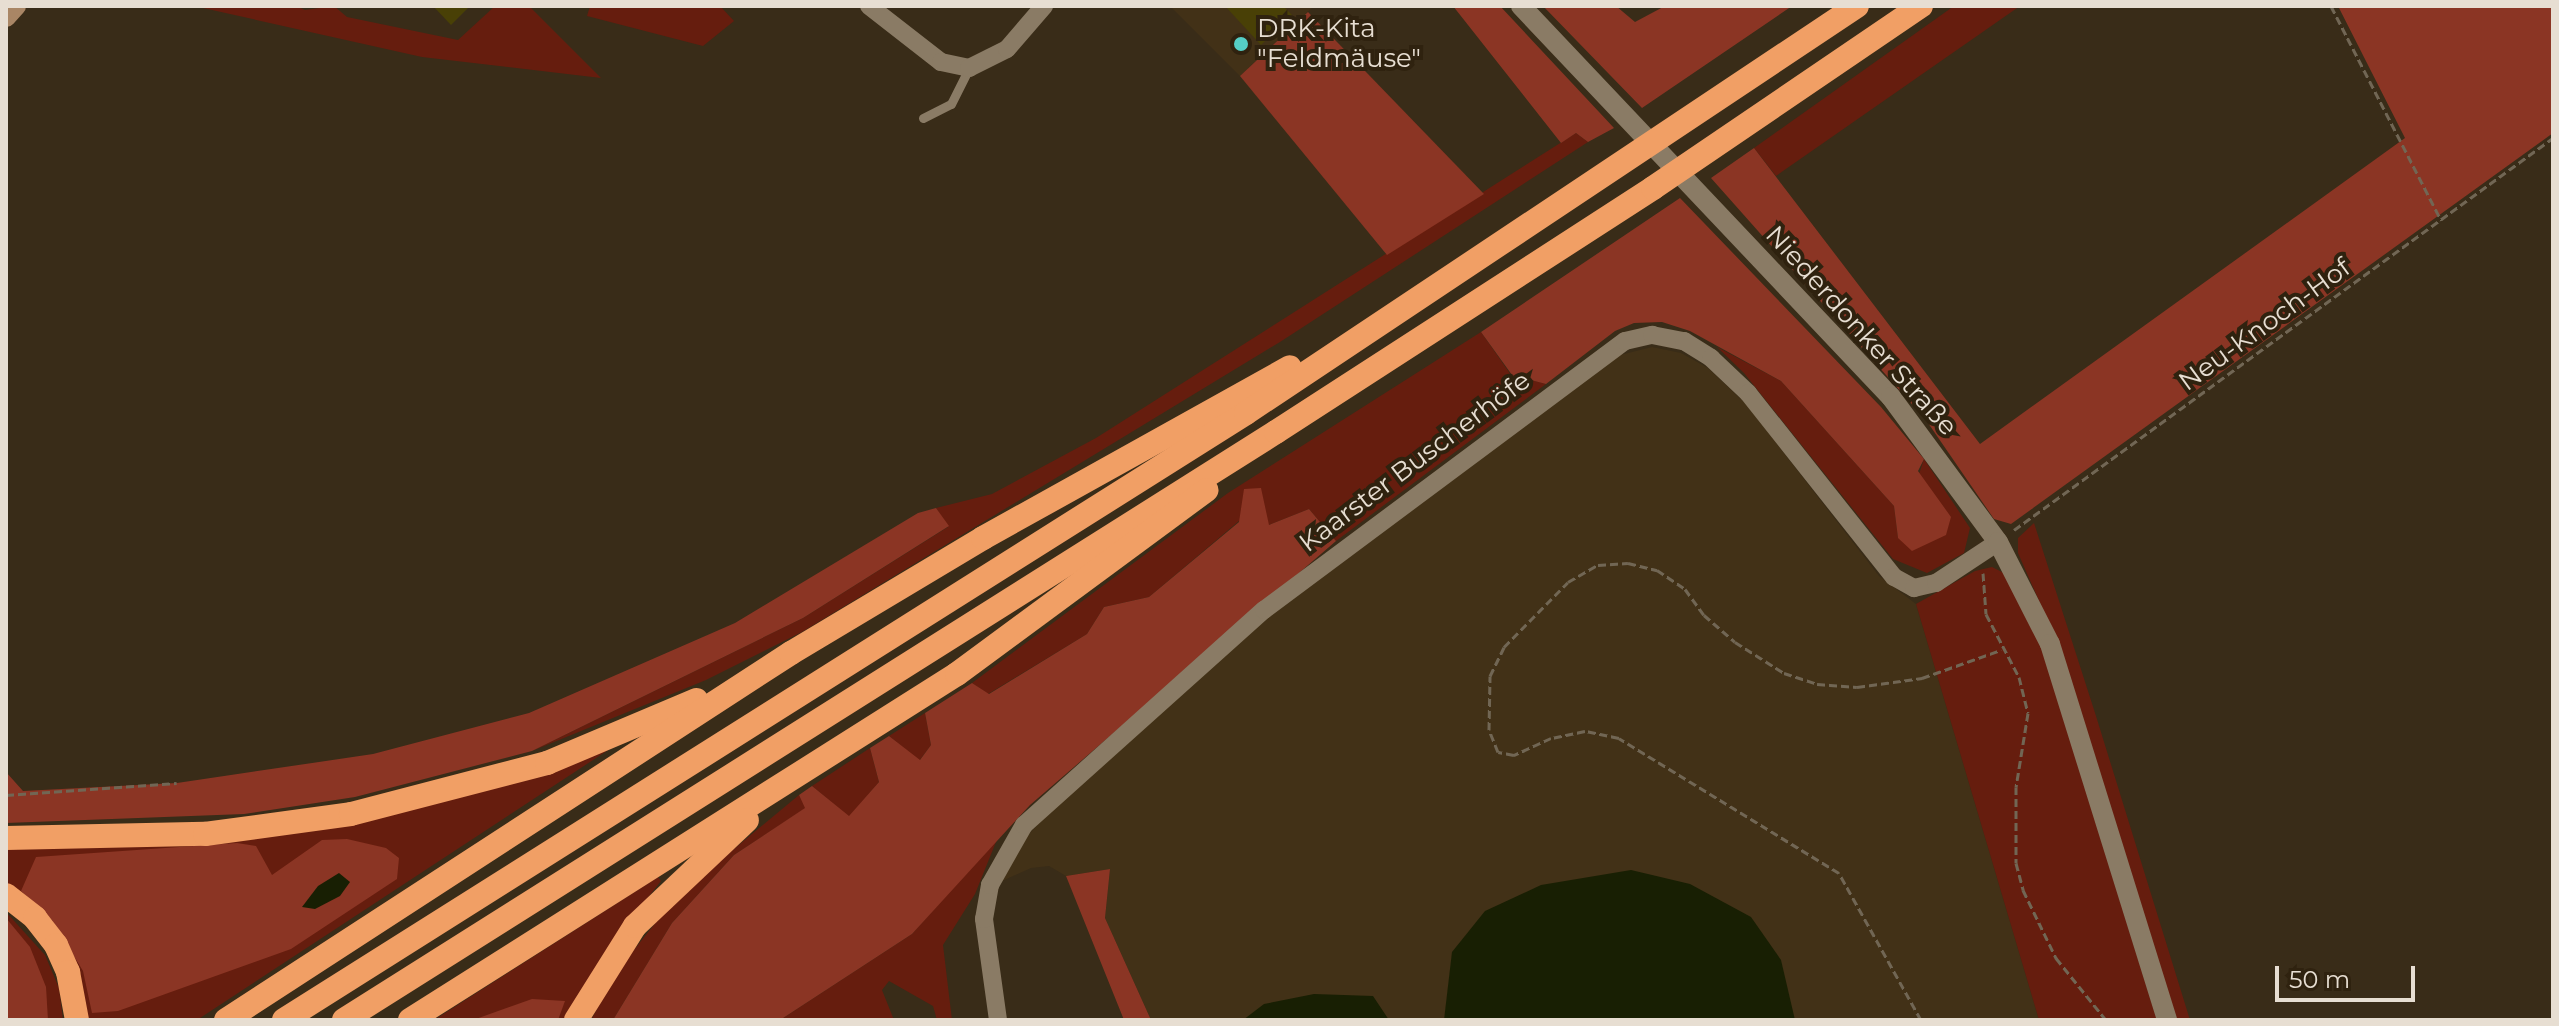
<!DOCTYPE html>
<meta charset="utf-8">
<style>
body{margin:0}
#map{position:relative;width:2559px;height:1026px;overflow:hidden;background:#392c18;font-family:Montserrat,sans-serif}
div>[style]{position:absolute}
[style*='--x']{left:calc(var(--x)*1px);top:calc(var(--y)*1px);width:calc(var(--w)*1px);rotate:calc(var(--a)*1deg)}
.built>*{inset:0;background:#423117}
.green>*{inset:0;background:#661d0e}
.forest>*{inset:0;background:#8b3524}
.water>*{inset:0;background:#181f03}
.building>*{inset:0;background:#494006}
.path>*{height:3px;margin-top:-1.5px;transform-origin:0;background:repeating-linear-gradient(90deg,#716654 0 8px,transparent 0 12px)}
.service>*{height:9px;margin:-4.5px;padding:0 4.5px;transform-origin:4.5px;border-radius:4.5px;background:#8a7b65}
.minor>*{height:18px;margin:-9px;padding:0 9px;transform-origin:9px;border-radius:9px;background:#8a7b65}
.tertiary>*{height:20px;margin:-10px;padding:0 10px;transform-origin:10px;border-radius:10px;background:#8a7b65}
.secondary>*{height:20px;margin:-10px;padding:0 10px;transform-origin:10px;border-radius:10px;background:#a98665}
.motorway>*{height:24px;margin:-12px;padding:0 12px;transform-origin:12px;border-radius:12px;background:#f19f65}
.dots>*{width:22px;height:22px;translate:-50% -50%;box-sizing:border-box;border:4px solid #2f220f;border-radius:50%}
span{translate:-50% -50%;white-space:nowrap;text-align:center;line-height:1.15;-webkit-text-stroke:8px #2f220f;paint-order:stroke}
.poi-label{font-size:26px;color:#e7ded2}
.left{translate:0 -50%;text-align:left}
.street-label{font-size:26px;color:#e7ded2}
.frame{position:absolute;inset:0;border:8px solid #e7ded2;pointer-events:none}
.scale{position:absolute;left:2275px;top:966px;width:140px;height:36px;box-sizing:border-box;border:4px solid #e7ded2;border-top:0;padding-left:10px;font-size:24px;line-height:28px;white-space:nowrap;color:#e7ded2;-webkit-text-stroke:6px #2f220f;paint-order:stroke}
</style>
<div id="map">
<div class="built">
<i style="clip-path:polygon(1170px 6px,1314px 6px,1240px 76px)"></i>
<i style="clip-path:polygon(1652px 347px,1681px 353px,1708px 368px,1746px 404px,1879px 576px,1916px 604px,2039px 1020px,1151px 1020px,1105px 918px,1110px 869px,1066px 876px,1049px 866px,1031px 868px,1000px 882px,1026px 837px,1064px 797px,1268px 618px,1620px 355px)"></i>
</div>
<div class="green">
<i style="clip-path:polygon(194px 6px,296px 6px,305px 10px,334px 6px,347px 17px,458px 40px,495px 6px,529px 6px,601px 78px,422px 57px)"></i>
<i style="clip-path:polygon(590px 6px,720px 6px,734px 21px,703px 46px,587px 16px)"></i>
<i style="clip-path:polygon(1954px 6px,2020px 6px,1776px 176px,1754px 148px)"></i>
<i style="clip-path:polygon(1576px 133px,1588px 142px,1280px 342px,802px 632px,706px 680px,532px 751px,803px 618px,948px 527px,936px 508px,992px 494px,1096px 438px)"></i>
<i style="clip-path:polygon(1481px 332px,1511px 375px,1546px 384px,1336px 541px,1309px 509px,1269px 525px,1239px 521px,1149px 597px,1104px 607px,1087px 634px,988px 694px,972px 683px,1228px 493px)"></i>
<i style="clip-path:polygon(1717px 347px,1781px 381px,1894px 506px,1898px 538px,1924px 459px,1970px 528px,1964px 553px,1927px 573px,1893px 559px,1744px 373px)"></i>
<i style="clip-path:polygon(2034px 523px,2096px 716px,2190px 1020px,2176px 1020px,2058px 644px,2018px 553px,2018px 538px)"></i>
<i style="clip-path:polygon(1992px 567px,2006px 574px,2041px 646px,2157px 1020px,2039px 1020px,1916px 604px,1975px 571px)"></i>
<i style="clip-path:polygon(925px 713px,931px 745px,919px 761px,889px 736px)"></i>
<i style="clip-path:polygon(622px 741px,197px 1020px,85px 1020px,82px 988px,6px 885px,6px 846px,239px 838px)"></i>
<i style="clip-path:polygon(870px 748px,879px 782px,849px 817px,812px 786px)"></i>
<i style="clip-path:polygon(799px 795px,806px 808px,734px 855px,672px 923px,613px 1020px,591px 1020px,617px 971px,677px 896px)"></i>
<i style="clip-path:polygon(998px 837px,975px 894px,943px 945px,952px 1020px,937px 1020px,933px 1006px,889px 981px,882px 990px,894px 1020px,780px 1020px,912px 934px)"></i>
<i style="clip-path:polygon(658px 877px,661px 881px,602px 956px,569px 1020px,434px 1020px)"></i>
<i style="clip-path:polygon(6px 912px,45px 955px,59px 988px,63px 1020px,6px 1020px)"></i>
</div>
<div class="forest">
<i style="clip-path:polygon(1453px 6px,1500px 6px,1614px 128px,1588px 142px,1576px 133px,1561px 143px)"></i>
<i style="clip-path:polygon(1543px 6px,1616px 6px,1635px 22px,1665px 6px,1792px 6px,1642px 108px)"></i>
<i style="clip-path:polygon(2338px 6px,2553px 6px,2553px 133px,2011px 524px,1994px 519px,1926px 420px,1711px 178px,1754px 148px,1980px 444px,2405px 138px)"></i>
<i style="clip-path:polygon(1308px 12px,1484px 194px,1387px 255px,1240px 76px)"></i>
<i style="clip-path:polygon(1680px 198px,1881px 407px,1924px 459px,1918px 471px,1951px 517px,1946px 535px,1912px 551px,1898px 538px,1894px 506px,1781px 381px,1690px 331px,1662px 322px,1634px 323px,1615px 331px,1546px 384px,1512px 375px,1481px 332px)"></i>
<i style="clip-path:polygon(1261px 488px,1269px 525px,1309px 509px,1336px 541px,1030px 805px,912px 934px,780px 1020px,613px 1020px,672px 923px,734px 855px,805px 808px,799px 795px,812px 786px,849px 816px,879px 782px,870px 748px,889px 736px,920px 760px,931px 745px,925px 713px,972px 683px,989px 694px,1087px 634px,1104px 607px,1149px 597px,1239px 522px,1244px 489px)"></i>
<i style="clip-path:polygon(936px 508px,949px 526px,803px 618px,532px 751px,355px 797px,244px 814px,6px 823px,6px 772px,23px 791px,177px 783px,373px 754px,529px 713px,735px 623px,918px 513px)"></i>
<i style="clip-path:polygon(347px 839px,386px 848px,399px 858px,397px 879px,291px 949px,118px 1011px,92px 1013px,83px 971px,52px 920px,21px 891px,36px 857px,237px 843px,256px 846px,272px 875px,322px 840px)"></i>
<i style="clip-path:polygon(1110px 869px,1105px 918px,1151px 1020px,1124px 1020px,1066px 876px)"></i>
<i style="clip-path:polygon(6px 918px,30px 947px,46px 987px,48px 1020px,6px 1020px)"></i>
<i style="clip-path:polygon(532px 999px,565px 1001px,558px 1020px,473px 1020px)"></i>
</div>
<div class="water">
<i style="clip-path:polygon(1631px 870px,1690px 884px,1751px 917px,1781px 960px,1795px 1020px,1444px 1020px,1452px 952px,1485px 911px,1541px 885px)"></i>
<i style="clip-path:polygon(339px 873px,350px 882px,340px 896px,315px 909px,302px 907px,318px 886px)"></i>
<i style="clip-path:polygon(1314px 994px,1373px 996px,1389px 1020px,1243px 1020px,1264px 1004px)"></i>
</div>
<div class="building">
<i style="clip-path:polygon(433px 6px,470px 6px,451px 25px)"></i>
<i style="clip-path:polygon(1225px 6px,1283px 6px,1292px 15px,1261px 45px)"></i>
</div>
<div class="path">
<i style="--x:266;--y:6;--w:9;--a:0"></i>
<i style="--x:695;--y:6;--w:10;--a:0"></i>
<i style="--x:748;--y:6;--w:11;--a:0"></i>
<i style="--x:2331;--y:6;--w:241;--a:62.8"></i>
<i style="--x:2014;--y:530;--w:666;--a:-36.03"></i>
<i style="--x:1983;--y:573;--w:41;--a:85.8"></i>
<i style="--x:1986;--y:614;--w:71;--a:62.4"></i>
<i style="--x:2019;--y:677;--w:37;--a:76"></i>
<i style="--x:2028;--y:713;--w:75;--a:99.2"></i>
<i style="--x:2016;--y:787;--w:76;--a:90"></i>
<i style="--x:2016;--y:863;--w:28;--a:75"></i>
<i style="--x:2023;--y:890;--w:76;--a:64.1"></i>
<i style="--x:2056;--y:958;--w:80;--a:51.1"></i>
<i style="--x:6;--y:795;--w:171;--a:-4"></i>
<i style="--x:1921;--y:1020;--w:168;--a:-119.2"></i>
<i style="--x:1839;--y:873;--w:258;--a:-148.5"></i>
<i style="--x:1619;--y:738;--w:35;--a:-168"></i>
<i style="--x:1585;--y:731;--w:35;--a:168"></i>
<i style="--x:1551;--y:738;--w:41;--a:155.3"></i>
<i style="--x:1514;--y:755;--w:16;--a:-169"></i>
<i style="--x:1498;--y:752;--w:24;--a:-112"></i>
<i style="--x:1489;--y:730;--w:54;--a:-88.9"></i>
<i style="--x:1490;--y:676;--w:32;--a:-64"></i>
<i style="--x:1504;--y:647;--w:91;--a:-45.4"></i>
<i style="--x:1568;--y:582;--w:34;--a:-30"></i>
<i style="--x:1598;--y:565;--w:30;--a:-4"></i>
<i style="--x:1628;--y:563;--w:30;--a:14"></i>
<i style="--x:1657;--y:570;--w:34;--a:34"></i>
<i style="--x:1685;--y:589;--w:32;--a:54"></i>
<i style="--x:1704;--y:615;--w:41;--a:41.1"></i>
<i style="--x:1735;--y:642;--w:58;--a:32.3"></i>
<i style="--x:1784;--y:673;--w:35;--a:18"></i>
<i style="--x:1817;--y:684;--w:40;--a:4.3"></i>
<i style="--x:1857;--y:687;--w:66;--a:-7.9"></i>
<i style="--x:1922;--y:678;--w:84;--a:-19.5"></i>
</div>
<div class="service">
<i style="--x:923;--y:118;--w:31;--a:-27"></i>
<i style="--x:951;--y:104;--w:40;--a:-63.4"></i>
</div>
<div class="minor">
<i style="--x:869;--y:6;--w:91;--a:37.9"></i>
<i style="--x:941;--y:62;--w:29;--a:12"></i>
<i style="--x:969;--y:68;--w:42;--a:-26.6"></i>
<i style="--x:1007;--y:49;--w:57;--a:-49.3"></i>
<i style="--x:998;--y:1020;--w:102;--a:-97.9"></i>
<i style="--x:984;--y:919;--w:35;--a:-80"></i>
<i style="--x:990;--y:885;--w:69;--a:-60.5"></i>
<i style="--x:1024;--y:825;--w:322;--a:-41.9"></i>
<i style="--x:1264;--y:610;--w:450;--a:-36.7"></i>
<i style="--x:1625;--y:341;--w:28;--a:-13"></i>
<i style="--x:1652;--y:335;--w:33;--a:11"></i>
<i style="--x:1684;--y:341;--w:32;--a:32"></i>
<i style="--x:1711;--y:358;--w:51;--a:43.4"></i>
<i style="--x:1748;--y:393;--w:235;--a:51.6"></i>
<i style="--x:1894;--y:577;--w:23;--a:29"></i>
<i style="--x:1914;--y:588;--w:23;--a:-13"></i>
<i style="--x:1936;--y:583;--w:74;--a:-33.5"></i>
</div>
<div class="tertiary">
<i style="--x:1521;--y:6;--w:538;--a:46.58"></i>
<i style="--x:1891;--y:397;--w:180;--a:53.6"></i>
<i style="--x:1998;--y:542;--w:114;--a:63"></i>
<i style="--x:2050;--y:644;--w:394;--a:72.7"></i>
</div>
<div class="secondary">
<i style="--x:6;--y:17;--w:15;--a:-48"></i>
</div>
<div class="motorway">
<i style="--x:6;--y:838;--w:199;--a:-1.2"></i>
<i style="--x:205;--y:834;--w:147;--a:-7.8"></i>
<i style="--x:351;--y:814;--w:203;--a:-14.6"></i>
<i style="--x:547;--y:763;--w:162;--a:-22.9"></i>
<i style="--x:6;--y:895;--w:37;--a:38"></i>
<i style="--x:35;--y:918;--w:34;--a:52"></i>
<i style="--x:56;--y:945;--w:30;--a:66"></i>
<i style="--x:68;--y:972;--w:49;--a:79.4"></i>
<i style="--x:226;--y:1020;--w:674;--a:-33.01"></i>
<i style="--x:791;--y:653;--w:224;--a:-30.9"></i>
<i style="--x:983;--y:538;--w:351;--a:-29.1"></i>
<i style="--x:284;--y:1020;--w:1137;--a:-32.25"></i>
<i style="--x:1246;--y:413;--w:734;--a:-33.67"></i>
<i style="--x:344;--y:1020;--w:1102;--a:-32.25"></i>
<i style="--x:1276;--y:432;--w:449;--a:-32.9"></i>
<i style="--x:1653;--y:188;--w:324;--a:-34.2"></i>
<i style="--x:410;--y:1020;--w:647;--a:-32.32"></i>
<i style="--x:957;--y:674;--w:310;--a:-36.4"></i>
<i style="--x:576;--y:1020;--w:111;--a:-57.9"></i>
<i style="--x:635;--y:926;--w:154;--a:-43.4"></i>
</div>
<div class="dots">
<i style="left:1241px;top:44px;background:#55cec5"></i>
</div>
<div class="poi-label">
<span class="left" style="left:1257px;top:44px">DRK-Kita<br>"Feldmäuse"</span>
</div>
<div class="street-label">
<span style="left:2265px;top:325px;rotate:-36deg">Neu-Knoch-Hof</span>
<span style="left:1861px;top:331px;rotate:48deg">Niederdonker Straße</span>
<span style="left:1415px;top:462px;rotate:-37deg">Kaarster Buscherhöfe</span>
</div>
<div class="frame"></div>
<div class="scale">50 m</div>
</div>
